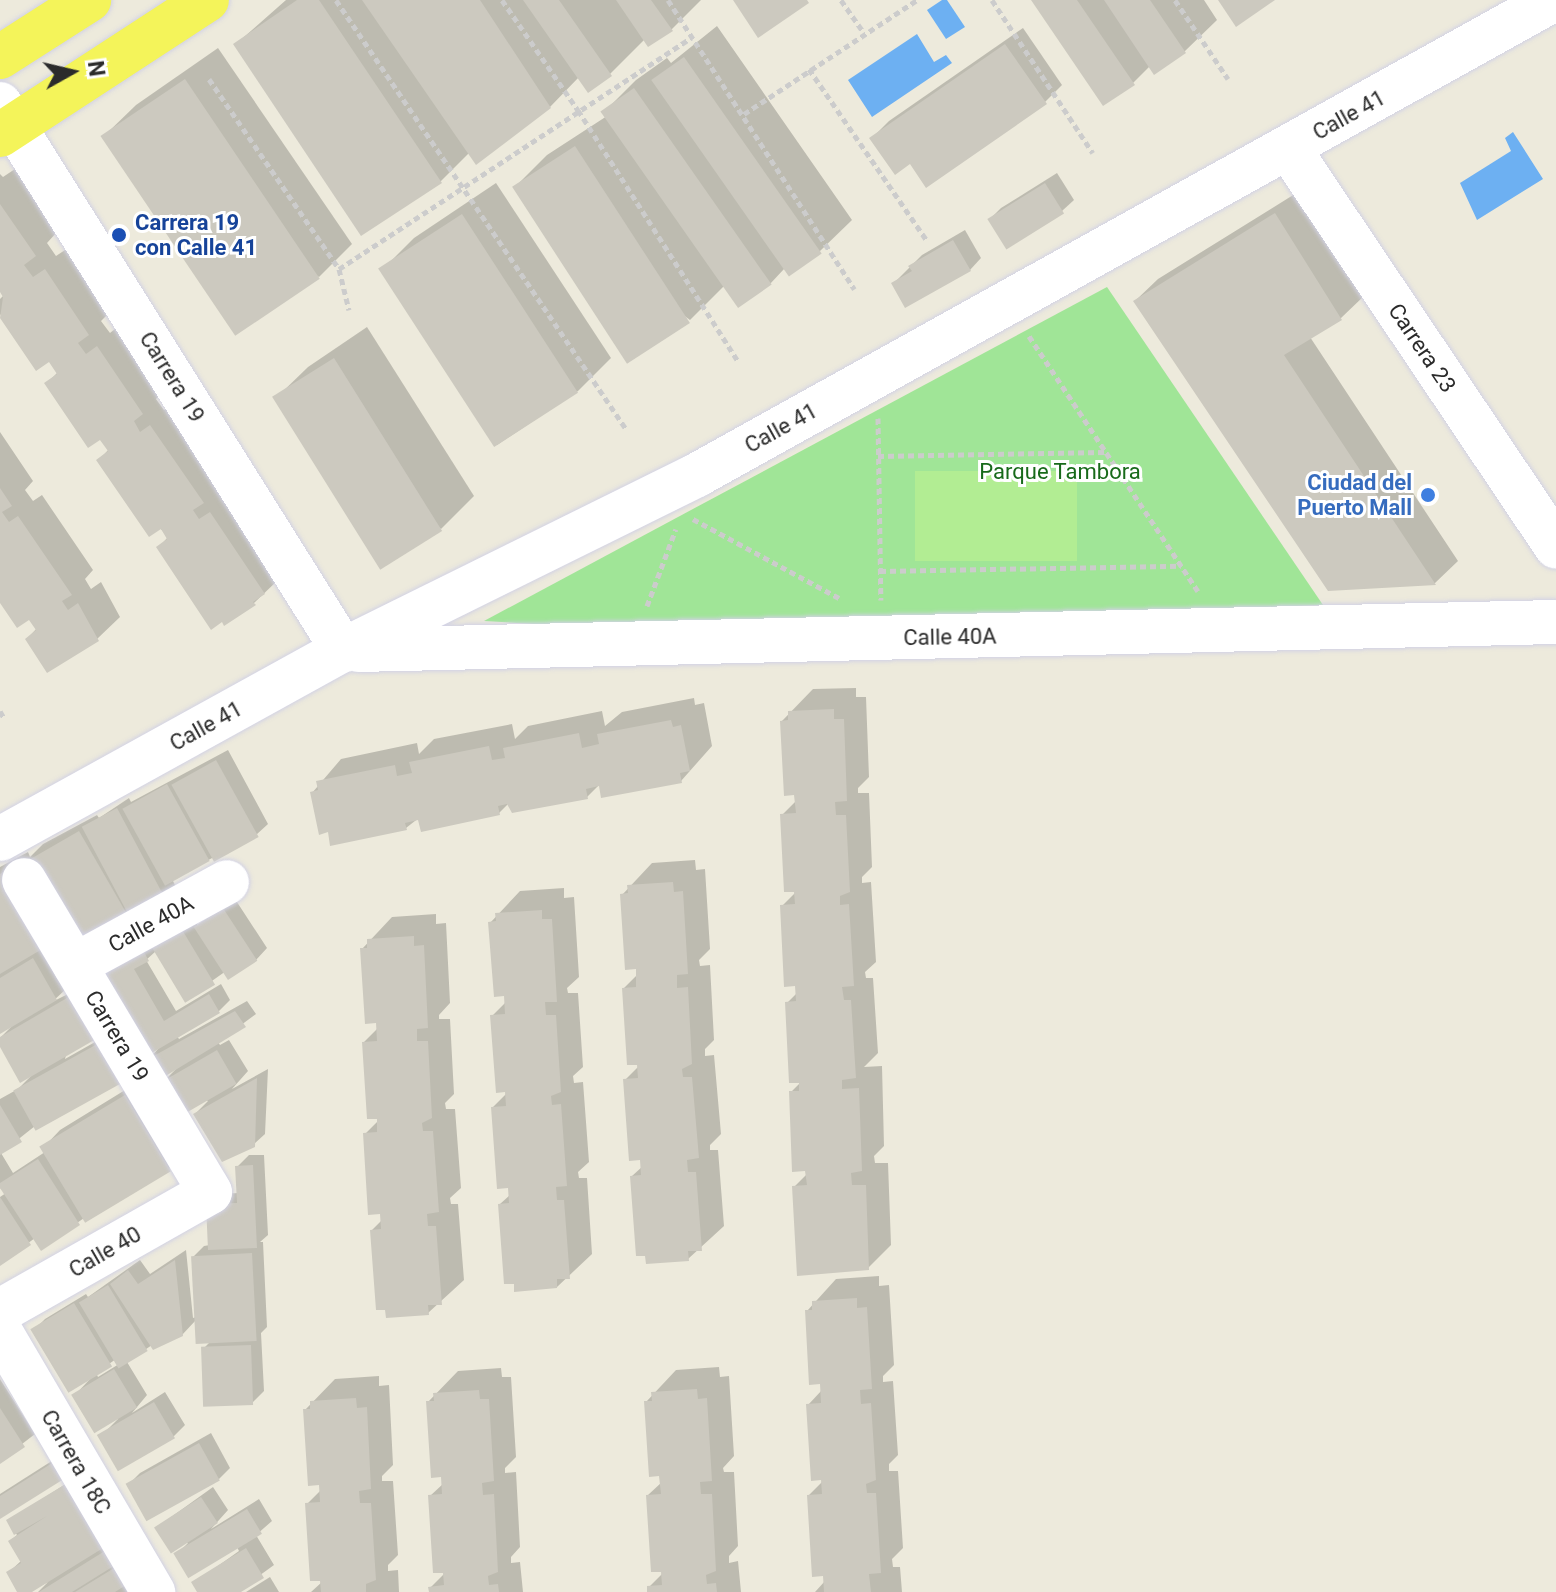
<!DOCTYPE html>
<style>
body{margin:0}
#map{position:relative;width:1556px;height:1592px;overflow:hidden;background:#edeadc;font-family:Roboto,sans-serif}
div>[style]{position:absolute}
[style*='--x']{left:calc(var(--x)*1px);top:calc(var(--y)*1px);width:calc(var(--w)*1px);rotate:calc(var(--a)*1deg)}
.green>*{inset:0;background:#a0e597}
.pitch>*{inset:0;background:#b2ed93;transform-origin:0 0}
.water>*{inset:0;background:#6db0f2}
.shadow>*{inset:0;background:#0003}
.building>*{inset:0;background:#ccc9bf;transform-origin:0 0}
.path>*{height:5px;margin-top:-2.5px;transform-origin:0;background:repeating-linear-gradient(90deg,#ccc 0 6px,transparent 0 10px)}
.roads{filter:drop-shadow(0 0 2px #d2d2e4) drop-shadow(0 0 2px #d2d2e4)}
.minor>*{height:44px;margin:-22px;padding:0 22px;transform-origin:22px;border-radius:22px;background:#fff}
.major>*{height:44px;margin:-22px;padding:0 22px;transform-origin:22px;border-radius:22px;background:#f4f45a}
.dots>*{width:22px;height:22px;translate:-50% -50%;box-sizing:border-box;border:4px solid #fff;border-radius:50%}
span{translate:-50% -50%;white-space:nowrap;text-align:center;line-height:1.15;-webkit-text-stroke:6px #fff;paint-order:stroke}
.street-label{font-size:22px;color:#2b2b2b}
.transit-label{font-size:22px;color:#164399;font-weight:700}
.left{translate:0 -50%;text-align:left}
.park-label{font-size:22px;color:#186a1a}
.shop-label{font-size:22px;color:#366cbe;font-weight:700}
.right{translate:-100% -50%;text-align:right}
.north{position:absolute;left:32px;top:32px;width:80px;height:80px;-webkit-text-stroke:6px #fff;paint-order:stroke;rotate:82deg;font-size:22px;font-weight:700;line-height:32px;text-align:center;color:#2b2b2b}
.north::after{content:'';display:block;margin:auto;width:28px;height:36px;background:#2b2b2b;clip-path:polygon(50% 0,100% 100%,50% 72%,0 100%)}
</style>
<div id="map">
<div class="green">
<i style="clip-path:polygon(1107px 287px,1323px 605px,638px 630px,484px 621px)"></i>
</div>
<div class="pitch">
<i style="left:915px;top:471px;width:162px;height:90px"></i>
</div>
<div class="water">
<i style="clip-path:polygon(942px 0,947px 0,965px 27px,946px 39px,927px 10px)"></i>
<i style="clip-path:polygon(917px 34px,934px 62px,946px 55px,952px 63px,872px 117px,848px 80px)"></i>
<i style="clip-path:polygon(1513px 132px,1543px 179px,1477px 220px,1460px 183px,1511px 151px,1505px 138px)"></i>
</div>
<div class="shadow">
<i style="clip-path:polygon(286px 0,701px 0,671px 30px,645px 39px,610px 74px,579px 77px,550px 107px,470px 152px,440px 182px,236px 44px)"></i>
<i style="clip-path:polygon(1034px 0,1204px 0,1217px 20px,1184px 52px,1150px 66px,1133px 83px)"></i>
<i style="clip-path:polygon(717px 26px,852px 220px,819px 252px,784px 269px,770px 284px,724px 286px,690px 320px,514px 188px,547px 155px,607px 116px,604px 112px,636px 80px,667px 58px,671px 63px)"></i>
<i style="clip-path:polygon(1023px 28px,1062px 85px,1045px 102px,911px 162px,872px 138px,889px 121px)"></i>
<i style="clip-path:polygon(218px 48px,352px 244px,319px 277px,103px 137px,136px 105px)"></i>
<i style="clip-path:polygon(15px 169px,57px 232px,47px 243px,56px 256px,68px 248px,111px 311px,101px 321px,110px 333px,120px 325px,165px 390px,156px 399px,164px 410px,174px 404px,277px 581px,254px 603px,212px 627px,158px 548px,168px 537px,99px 460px,109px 449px,47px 383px,58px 372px,49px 360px,37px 368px,0 314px,0 299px,4px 295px,0 289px,0 174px,3px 177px)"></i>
<i style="clip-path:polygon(1057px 173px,1074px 200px,1062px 211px,990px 219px,1001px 208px)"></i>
<i style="clip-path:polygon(496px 183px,611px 358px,578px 391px,497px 445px,382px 270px,414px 238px)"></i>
<i style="clip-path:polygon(1298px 192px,1364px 296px,1341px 318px,1310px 337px,1458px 561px,1435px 583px,1329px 589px,1135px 301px,1158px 279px)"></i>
<i style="clip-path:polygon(965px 230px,981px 258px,970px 270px,894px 283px,922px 255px)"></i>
<i style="clip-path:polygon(367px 327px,474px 496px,441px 529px,275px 399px,308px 367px)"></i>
<i style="clip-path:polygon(0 432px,33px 481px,25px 490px,33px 501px,42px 495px,93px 570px,85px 579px,91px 589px,101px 582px,120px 617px,97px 639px,27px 639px,37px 628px,29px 617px,0 599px)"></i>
<i style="clip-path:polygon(856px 688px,856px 697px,866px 697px,869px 777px,858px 788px,858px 793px,869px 793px,872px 867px,862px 877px,862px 883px,871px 882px,876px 962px,865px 972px,866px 978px,873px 978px,878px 1053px,864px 1067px,882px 1066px,884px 1146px,874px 1156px,875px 1163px,888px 1163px,891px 1245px,868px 1268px,794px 1187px,807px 1174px,791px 1092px,803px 1080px,787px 1003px,797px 993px,782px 906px,798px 890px,782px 815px,797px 800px,782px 721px,813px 689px)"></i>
<i style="clip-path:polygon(694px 698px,695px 705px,704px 703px,712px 746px,681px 781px,600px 784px,587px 797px,509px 803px,499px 813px,420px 817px,406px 828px,329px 830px,312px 793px,341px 759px,417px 743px,419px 754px,434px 739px,512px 724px,515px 739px,528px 726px,602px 711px,605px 726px,622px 712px)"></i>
<i style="clip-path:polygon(228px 750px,268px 824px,256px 835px,172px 879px,176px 887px,52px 1002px,84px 986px,65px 1059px,111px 1033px,35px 1126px,1px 1153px,13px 1173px,45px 1152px,43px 1148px,60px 1130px,143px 1079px,187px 1152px,169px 1169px,84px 1218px,42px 1248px,35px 1238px,0 1264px,0 1197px,6px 1193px,0 1188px,0 1099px,18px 1089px,32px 1075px,0 1043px,0 1038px,12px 1026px,0 1031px,0 867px,28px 852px,30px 857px,43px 844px,97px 815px,99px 818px,129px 798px,131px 802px)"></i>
<i style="clip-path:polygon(695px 860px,696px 870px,705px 869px,710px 949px,699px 960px,700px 966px,710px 965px,714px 1040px,705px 1049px,705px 1056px,714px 1055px,721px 1134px,710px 1145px,710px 1150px,718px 1150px,724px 1226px,688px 1259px,632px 1176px,643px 1166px,625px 1080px,642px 1063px,624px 988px,638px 974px,622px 895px,652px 863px)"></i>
<i style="clip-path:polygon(564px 888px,564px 898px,574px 897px,579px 977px,567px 988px,568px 993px,578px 993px,583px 1067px,573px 1076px,574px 1083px,583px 1082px,589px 1162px,578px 1172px,579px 1178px,587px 1178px,592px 1254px,557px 1287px,500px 1204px,511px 1194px,493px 1107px,507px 1093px,492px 1016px,506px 1002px,490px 923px,520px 891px)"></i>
<i style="clip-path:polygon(235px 899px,267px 948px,256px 960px,226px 971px,185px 1000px,156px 951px,146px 960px,176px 1011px,221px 984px,230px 1000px,219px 1011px,177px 1036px,179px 1039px,247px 1001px,256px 1014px,218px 1042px,220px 1045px,229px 1040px,248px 1071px,232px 1089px,268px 1069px,265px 1134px,253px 1145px,195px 1114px,208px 1101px,165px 1080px,177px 1068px,144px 1064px,159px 1048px,97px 972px,190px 913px,198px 926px)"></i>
<i style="clip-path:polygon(436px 914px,436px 924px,446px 923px,450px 1003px,439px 1015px,439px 1019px,450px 1019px,454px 1094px,445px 1103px,446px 1109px,455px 1109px,461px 1188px,450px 1198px,451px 1204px,458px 1204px,464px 1280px,428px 1313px,372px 1230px,382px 1220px,365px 1134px,379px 1120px,364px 1042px,378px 1028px,362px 949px,392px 917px)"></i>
<i style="clip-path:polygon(evenodd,249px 1155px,264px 1155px,268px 1235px,260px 1242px,263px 1242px,267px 1327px,261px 1333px,264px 1391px,252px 1403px,203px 1349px,211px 1341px,196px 1320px,182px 1335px,152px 1345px,127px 1362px,147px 1395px,132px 1413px,165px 1392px,185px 1425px,174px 1436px,119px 1469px,100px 1437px,118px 1419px,74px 1396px,91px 1378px,34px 1330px,45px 1319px,86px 1294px,88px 1297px,140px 1260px,150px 1274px,186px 1250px,193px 1318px,196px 1317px,193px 1257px,204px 1246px,210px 1245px,219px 1194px,239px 1193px,237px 1167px,249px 1155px,116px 1359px,119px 1364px,98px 1377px,96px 1373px,116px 1359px)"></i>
<i style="clip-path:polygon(879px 1276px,879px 1286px,889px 1285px,894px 1365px,883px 1376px,883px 1382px,893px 1381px,898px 1455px,889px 1464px,889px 1471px,898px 1471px,903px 1548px,892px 1559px,893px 1567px,900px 1567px,902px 1592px,815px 1592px,825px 1581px,809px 1495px,823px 1481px,808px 1405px,822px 1390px,807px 1311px,836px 1279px)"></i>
<i style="clip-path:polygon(719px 1367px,720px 1377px,729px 1376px,734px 1456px,723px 1468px,724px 1472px,734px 1472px,738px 1546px,729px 1556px,729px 1563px,738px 1561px,741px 1592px,649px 1592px,649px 1587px,663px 1573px,648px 1495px,662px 1482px,646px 1402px,676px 1370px)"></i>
<i style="clip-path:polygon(501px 1368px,502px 1377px,511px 1377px,516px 1457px,505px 1468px,505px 1473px,516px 1472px,520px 1547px,511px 1557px,511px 1563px,520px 1562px,523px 1592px,431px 1592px,430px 1588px,448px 1570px,430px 1496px,444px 1483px,428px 1402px,458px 1371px)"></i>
<i style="clip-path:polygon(379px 1376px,379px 1386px,389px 1385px,393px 1465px,382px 1476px,382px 1481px,393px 1481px,398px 1555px,388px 1565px,388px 1571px,398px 1570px,399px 1592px,311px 1592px,322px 1582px,307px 1504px,321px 1490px,305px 1410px,335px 1379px)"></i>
<i style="clip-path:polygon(0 1379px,35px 1434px,0 1461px)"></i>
<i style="clip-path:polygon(211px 1433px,230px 1468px,219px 1479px,129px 1484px,140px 1473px)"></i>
<i style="clip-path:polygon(69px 1450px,0 1517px,0 1494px)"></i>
<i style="clip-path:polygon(75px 1478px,101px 1549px,120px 1539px,157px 1592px,38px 1592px,48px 1582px,28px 1592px,19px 1592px,8px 1573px,22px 1560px,10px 1541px,17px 1535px,8px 1521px)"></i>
<i style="clip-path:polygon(213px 1487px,228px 1510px,211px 1529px,259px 1499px,272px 1521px,256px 1535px,274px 1565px,237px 1592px,200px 1592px,194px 1583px,239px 1551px,237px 1547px,177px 1554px,188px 1543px,156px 1528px)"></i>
<i style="clip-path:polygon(270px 1577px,279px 1592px,246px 1592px)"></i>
</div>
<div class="building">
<i style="clip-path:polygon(297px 0,319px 0,442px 183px,361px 236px,233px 44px)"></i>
<i style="clip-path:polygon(362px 0,480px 0,551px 108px,476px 165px)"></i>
<i style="clip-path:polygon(523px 0,559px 0,612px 76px,588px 93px)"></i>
<i style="clip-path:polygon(616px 0,651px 0,673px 31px,648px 47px)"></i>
<i style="clip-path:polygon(733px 0,807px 0,809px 3px,758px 38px)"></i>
<i style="clip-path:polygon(1031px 0,1077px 0,1135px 85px,1103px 106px)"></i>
<i style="clip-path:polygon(1104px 0,1150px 0,1186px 53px,1154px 75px)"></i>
<i style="clip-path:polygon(1218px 0,1275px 0,1236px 27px)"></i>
<i style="clip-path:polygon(1005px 44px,1047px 104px,926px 188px,910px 164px,895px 175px,869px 138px)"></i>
<i style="left:684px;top:57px;width:240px;height:40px;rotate:55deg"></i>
<i style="left:185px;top:79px;width:241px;height:102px;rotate:56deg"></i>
<i style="left:634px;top:88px;width:240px;height:41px;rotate:55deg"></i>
<i style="left:575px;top:146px;width:211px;height:75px;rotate:57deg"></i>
<i style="left:1045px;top:183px;width:36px;height:68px;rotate:58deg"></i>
<i style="clip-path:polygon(0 204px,36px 256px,24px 265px,33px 277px,45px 269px,89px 335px,78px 343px,86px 354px,97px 346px,143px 414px,134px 421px,140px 432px,150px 425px,204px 503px,193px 510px,199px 519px,210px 512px,265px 594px,253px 602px,256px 605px,224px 626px,222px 622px,211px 630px,156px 547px,167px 539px,161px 529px,149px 537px,96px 460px,108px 451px,100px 440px,88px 448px,44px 383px,57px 374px,49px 362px,36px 371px,0 318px,3px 297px,0 292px)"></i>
<i style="clip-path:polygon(1275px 213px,1342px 320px,1284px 355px,1436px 585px,1328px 591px,1133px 301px)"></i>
<i style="left:462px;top:214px;width:213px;height:100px;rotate:57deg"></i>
<i style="clip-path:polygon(953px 240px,971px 271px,905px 308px,891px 283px,912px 271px,908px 266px)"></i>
<i style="left:334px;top:358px;width:204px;height:73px;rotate:58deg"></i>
<i style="clip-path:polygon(0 488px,12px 506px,2px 512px,9px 522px,18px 516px,72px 595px,62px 601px,68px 610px,78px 603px,99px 641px,47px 673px,25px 639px,36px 630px,29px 620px,17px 628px,0 603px)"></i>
<i style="clip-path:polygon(834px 709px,834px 719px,844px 719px,847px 801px,835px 802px,836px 815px,846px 815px,850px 892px,840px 896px,840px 905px,849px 904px,854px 986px,842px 987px,844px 1000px,851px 1000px,856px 1078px,842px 1080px,842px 1089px,859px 1088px,862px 1171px,851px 1173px,852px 1185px,866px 1185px,869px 1270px,797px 1276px,792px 1186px,807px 1185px,805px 1171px,792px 1172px,789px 1091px,799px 1091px,799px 1083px,789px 1083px,785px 1002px,796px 1001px,795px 986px,784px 987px,780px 905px,795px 904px,794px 892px,784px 892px,780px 814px,796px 813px,794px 795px,784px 796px,780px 721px,788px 720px,788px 711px)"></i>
<i style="clip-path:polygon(671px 720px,673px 727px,681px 725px,690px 771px,680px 773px,682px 783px,601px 798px,599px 786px,586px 789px,588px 799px,512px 813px,507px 804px,498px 806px,500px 815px,421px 832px,418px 820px,405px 823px,407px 830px,330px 846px,328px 832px,319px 835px,310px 792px,318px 790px,316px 781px,395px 765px,397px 776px,412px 773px,409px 762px,489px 746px,492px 760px,505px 758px,503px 748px,579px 733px,582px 748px,599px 744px,597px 734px)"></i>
<i style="left:216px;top:760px;width:88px;height:51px;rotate:61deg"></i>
<i style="left:167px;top:784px;width:88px;height:51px;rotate:61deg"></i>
<i style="left:117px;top:808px;width:104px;height:40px;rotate:62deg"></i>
<i style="left:79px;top:831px;width:101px;height:64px;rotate:60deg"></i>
<i style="clip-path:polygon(10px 868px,49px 945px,0 974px,0 874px)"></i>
<i style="clip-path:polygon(673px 882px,674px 892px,683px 891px,688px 974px,677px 975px,677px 988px,688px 987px,692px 1064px,682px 1069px,683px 1077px,692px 1077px,699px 1158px,687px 1160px,688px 1172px,696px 1172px,702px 1251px,688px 1251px,689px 1261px,646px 1264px,645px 1256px,636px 1256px,630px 1176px,641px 1175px,640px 1160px,629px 1161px,623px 1079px,638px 1078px,637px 1065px,627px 1065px,622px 988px,636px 987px,636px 969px,625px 970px,620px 894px,628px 893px,627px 885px)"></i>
<i style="left:223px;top:908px;width:63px;height:35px;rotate:57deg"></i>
<i style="clip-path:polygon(542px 910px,542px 919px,552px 919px,557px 1002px,545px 1002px,546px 1015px,556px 1015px,561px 1092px,551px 1096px,552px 1105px,561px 1104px,567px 1186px,556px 1187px,557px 1200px,564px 1200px,570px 1279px,557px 1279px,557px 1288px,514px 1292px,514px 1284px,504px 1284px,498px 1204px,509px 1203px,508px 1188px,497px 1189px,491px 1107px,506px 1106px,505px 1092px,496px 1093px,490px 1015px,505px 1014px,504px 996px,494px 997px,488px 922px,496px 921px,495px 913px)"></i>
<i style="left:178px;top:923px;width:72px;height:35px;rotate:59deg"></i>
<i style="clip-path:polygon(414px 936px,414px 946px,424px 945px,428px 1028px,417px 1029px,417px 1041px,428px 1041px,432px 1118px,422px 1123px,423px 1131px,433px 1131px,439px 1212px,427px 1214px,428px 1226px,436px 1226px,442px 1305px,428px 1305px,429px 1315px,386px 1318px,385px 1310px,376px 1310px,370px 1230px,381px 1229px,380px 1214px,368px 1215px,363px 1133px,377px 1132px,377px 1119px,367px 1119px,362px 1042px,377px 1041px,376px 1023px,365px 1024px,360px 948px,367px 948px,367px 939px)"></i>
<i style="clip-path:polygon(140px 945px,149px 961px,134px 969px,164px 1021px,209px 994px,220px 1013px,145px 1057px,94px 971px)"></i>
<i style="clip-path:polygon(33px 958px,57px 1000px,0 1034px,0 978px)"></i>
<i style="clip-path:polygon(72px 995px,96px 1039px,20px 1083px,0 1047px,0 1037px)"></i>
<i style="clip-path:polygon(235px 1011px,246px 1027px,154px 1083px,141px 1063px)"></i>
<i style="left:99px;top:1043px;width:46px;height:98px;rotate:61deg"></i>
<i style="left:217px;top:1050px;width:39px;height:62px;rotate:60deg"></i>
<i style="clip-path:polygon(257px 1078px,255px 1147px,222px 1162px,193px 1114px)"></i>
<i style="left:125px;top:1095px;width:89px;height:100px;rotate:59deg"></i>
<i style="clip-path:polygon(0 1105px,22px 1142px,0 1155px)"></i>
<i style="clip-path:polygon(38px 1159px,80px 1225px,41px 1251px,0 1188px,0 1183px)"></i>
<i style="clip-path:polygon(253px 1165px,257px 1248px,208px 1250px,206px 1204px,237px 1203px,235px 1166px)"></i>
<i style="clip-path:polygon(0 1197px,31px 1245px,0 1266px)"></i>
<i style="left:252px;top:1253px;width:88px;height:61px;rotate:87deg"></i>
<i style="clip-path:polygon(175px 1260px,183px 1336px,153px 1350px,110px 1284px,128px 1270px,138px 1284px)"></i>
<i style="left:108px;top:1285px;width:77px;height:34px;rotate:59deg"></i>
<i style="clip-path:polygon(857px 1298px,857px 1308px,867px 1307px,872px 1389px,860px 1390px,861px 1404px,871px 1403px,876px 1480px,866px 1484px,867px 1493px,876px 1493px,881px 1573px,869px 1574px,871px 1592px,824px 1592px,823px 1576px,812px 1577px,807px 1495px,822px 1494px,821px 1480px,811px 1481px,806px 1404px,821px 1403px,820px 1384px,809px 1385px,805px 1310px,812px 1310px,812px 1301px)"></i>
<i style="left:74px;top:1303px;width:74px;height:51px;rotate:59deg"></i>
<i style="left:251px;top:1345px;width:60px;height:50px;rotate:88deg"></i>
<i style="left:114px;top:1369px;width:45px;height:50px;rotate:59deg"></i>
<i style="clip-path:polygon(697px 1389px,698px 1399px,707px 1398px,712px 1481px,700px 1482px,701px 1494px,712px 1494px,716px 1571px,706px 1575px,707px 1584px,716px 1583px,717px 1592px,647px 1592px,647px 1586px,662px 1585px,661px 1572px,651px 1572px,646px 1495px,661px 1494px,659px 1476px,649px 1477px,644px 1401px,652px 1401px,651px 1392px)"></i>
<i style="clip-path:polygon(479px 1390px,480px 1399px,489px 1399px,494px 1481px,482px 1483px,483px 1495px,494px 1494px,498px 1572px,488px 1576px,489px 1585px,498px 1584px,499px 1592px,429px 1592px,428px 1587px,444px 1585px,443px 1573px,433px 1573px,428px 1495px,442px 1494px,441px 1477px,431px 1478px,426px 1401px,434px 1401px,433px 1393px)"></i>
<i style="clip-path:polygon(356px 1398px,357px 1408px,367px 1407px,371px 1489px,359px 1491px,360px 1503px,371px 1503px,376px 1580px,366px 1584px,366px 1592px,321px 1592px,320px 1581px,310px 1581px,305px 1503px,320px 1502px,319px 1485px,308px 1486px,303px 1409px,310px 1409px,310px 1401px)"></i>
<i style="left:154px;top:1402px;width:42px;height:66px;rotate:60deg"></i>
<i style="clip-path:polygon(0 1408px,25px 1447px,0 1464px)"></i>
<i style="left:199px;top:1443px;width:43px;height:84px;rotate:61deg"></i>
<i style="clip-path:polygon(57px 1460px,67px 1477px,0 1519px,0 1496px)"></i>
<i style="clip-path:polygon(69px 1482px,108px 1545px,32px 1592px,17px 1592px,6px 1572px,21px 1563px,8px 1541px,47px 1516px,14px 1535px,6px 1520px)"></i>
<i style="left:201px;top:1497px;width:31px;height:56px;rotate:57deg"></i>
<i style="left:247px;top:1509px;width:29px;height:86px;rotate:59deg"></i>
<i style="clip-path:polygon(246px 1548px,264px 1578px,241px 1592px,197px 1592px,191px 1582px)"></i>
<i style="clip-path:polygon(108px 1549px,117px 1564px,72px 1592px,39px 1592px)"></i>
<i style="clip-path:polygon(124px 1562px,134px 1580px,115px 1592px,75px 1592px)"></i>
</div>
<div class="path">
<i style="--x:336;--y:0;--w:518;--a:55.94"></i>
<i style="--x:502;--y:0;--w:134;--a:55.4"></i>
<i style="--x:578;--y:110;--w:298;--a:57.5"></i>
<i style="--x:668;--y:0;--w:344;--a:57.2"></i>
<i style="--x:841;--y:0;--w:39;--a:55"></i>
<i style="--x:992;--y:0;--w:183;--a:56.6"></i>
<i style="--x:1175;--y:0;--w:95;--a:56.1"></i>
<i style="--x:809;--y:69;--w:209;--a:55.5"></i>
<i style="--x:209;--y:79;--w:230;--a:55.6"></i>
<i style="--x:339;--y:269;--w:42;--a:76.3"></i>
<i style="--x:744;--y:114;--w:207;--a:-33.4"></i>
<i style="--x:339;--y:269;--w:422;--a:-33.3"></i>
<i style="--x:1029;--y:336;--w:306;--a:56.5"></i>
<i style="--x:878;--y:418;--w:182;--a:89.1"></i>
<i style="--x:878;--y:456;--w:227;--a:-1"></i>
<i style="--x:693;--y:519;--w:166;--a:28.4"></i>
<i style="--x:880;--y:571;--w:301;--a:-1"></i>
<i style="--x:647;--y:606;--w:82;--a:-69.4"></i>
<i style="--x:0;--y:711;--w:8;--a:60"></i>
</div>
<div class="roads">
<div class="minor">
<i style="--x:0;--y:104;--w:645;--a:57.86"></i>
<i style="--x:1289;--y:149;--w:479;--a:56.1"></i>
<i style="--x:358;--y:650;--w:1198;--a:-1.34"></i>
<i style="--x:0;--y:839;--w:392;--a:-28.9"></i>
<i style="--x:343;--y:650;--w:395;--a:-26.3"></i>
<i style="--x:697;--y:475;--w:979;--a:-29.03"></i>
<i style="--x:75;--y:965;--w:173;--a:-28.6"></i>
<i style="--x:0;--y:1311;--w:241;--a:-29.5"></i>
<i style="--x:210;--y:1192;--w:363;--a:-120.8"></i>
<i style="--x:0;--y:1331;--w:303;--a:59.6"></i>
</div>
<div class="major">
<i style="--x:0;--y:57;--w:106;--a:-32.6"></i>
<i style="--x:0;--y:135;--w:247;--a:-33.1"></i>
</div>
</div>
<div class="dots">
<i style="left:119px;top:235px;background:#1a4fb4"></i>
<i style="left:1428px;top:495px;background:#3f7fe0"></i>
</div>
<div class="street-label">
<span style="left:1349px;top:115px;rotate:-29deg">Calle 41</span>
<span style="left:1422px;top:348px;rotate:56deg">Carrera 23</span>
<span style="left:172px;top:377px;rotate:58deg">Carrera 19</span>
<span style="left:781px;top:428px;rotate:-29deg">Calle 41</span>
<span style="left:950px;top:637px;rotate:-1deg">Calle 40A</span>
<span style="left:206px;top:726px;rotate:-29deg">Calle 41</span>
<span style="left:151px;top:924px;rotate:-29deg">Calle 40A</span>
<span style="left:117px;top:1036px;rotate:59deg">Carrera 19</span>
<span style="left:105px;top:1252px;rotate:-30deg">Calle 40</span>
<span style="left:76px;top:1462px;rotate:60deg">Carrera 18C</span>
</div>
<div class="transit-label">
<span class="left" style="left:135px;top:235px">Carrera 19<br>con Calle 41</span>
</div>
<div class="park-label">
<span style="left:1060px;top:472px">Parque Tambora</span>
</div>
<div class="shop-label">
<span class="right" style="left:1412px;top:495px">Ciudad del<br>Puerto Mall</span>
</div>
<div class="north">N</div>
</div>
